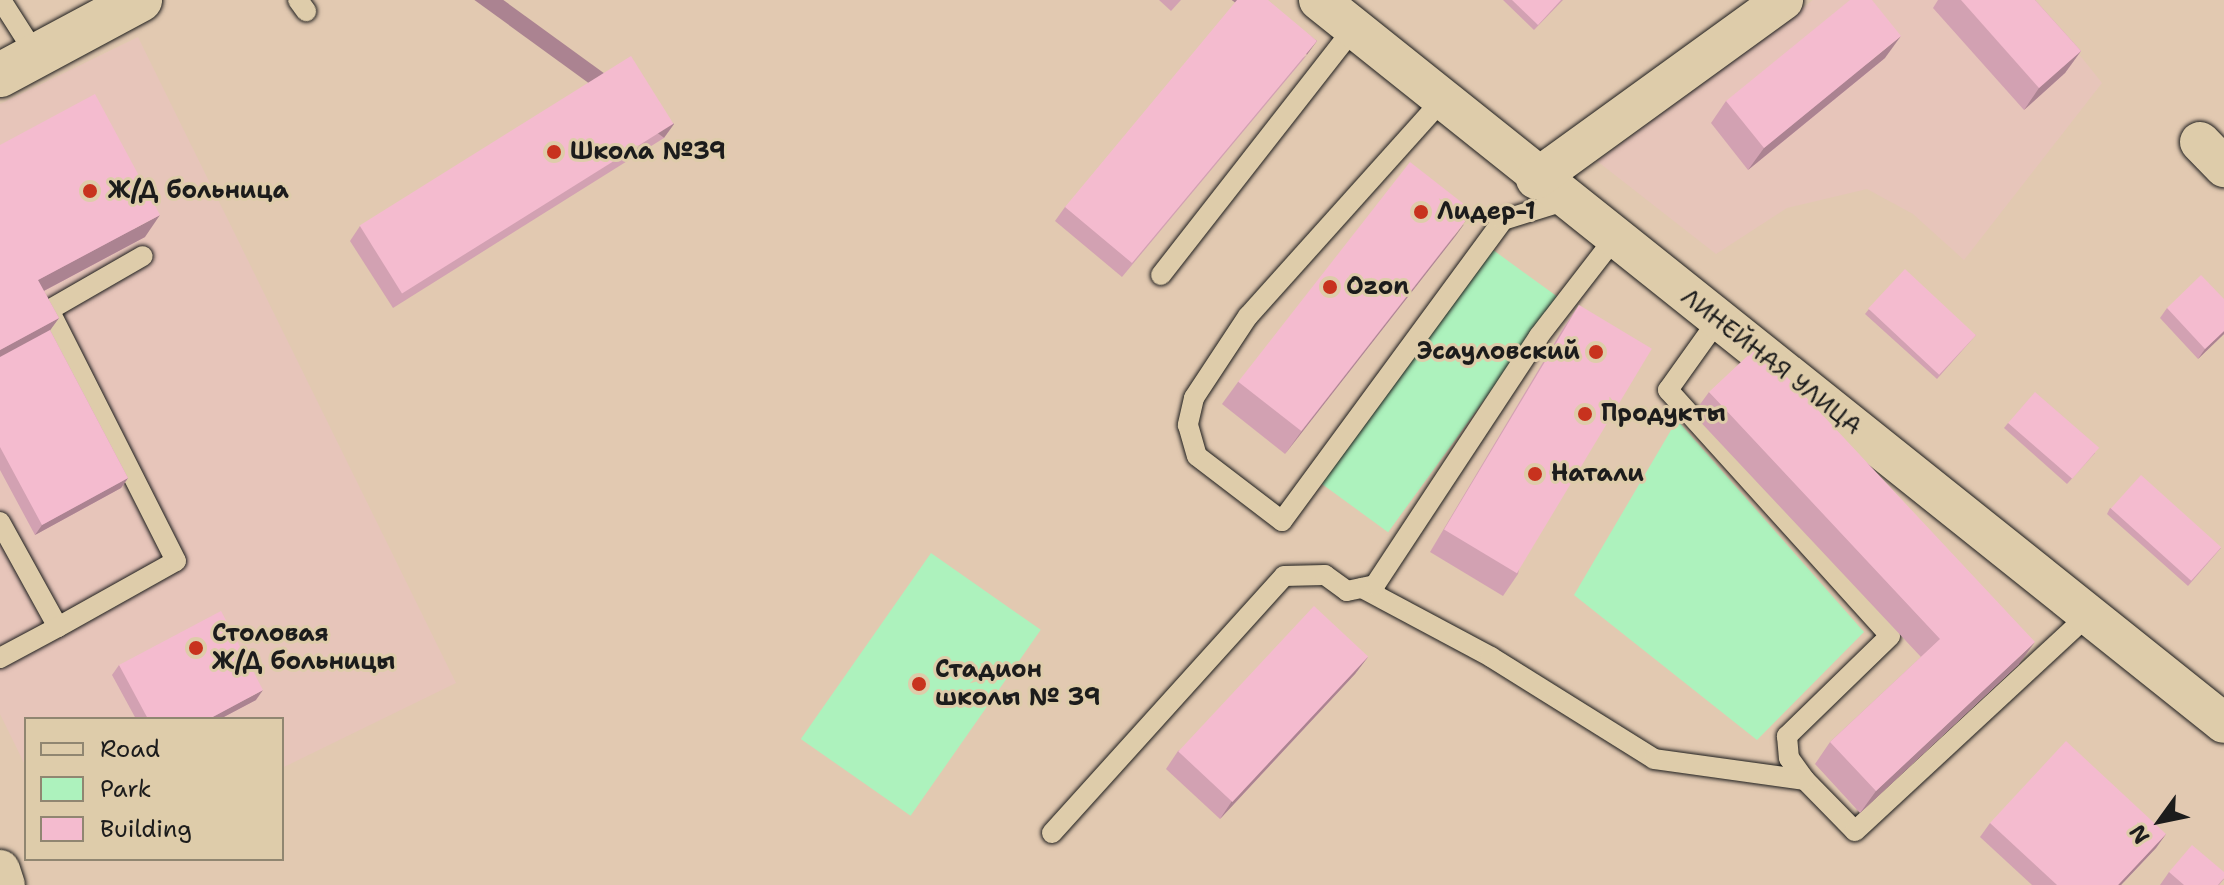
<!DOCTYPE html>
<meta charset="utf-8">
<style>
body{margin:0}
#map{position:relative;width:2224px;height:885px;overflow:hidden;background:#e2c9b1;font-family:"Shantell Sans",sans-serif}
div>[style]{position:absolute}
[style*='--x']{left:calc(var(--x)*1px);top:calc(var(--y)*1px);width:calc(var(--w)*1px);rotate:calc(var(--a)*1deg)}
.built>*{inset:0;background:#e7c5ba}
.green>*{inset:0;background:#adf2bd;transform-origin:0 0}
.roads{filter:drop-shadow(0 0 2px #1c1c1c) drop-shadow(0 0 2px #1c1c1c)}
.service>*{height:20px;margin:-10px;padding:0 10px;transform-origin:10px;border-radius:10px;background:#deccaa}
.minor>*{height:40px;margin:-20px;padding:0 20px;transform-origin:20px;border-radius:20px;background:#deccaa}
.tertiary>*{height:44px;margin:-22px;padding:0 22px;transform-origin:22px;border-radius:22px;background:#deccaa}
.wall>*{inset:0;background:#d2a1b2}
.shaded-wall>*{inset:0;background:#ab8391;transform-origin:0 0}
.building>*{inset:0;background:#f4bbcf;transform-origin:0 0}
.dots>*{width:22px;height:22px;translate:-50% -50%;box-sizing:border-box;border:4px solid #deccaa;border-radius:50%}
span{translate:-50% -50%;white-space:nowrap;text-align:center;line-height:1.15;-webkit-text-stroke:6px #deccaa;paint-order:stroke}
.poi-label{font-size:24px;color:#1c1c1c;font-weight:700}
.left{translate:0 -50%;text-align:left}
.right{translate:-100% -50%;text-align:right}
.street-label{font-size:24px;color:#1c1c1c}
.legend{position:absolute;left:24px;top:717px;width:260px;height:144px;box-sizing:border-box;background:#deccaa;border:2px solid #908671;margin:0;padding:10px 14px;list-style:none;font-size:24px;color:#1c1c1c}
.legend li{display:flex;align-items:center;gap:16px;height:40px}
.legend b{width:40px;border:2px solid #908671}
.north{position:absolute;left:2120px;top:781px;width:80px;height:80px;-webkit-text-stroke:6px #deccaa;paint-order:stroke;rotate:237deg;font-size:22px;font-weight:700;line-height:32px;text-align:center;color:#1c1c1c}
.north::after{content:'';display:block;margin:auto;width:28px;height:36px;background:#1c1c1c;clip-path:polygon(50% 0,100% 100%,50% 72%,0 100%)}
</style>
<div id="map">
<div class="built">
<i style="clip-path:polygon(1813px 0,2036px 0,2102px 83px,1964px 260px,1913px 214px,1867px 189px,1787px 208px,1716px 254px,1597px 161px)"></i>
<i style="clip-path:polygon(138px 37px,456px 683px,282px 768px,282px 719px,26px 719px,26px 767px,0 714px,0 104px)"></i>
</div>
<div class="green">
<i style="left:1489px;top:247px;width:86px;height:290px;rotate:36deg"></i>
<i style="clip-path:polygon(1677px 420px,1864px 632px,1757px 740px,1574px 595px)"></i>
<i style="left:931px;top:553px;width:134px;height:227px;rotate:35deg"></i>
</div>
<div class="roads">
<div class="service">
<i style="--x:1;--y:0;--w:69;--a:57.5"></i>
<i style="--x:298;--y:0;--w:14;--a:54"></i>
<i style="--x:1443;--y:99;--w:292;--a:131.9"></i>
<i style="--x:1248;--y:316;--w:98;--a:123.4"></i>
<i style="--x:1194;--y:398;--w:28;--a:103"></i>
<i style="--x:1188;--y:425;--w:32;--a:74"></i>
<i style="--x:1197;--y:456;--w:107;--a:37.4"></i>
<i style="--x:1282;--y:521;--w:373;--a:-53.7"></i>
<i style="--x:1503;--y:220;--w:64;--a:-17.3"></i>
<i style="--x:1161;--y:275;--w:312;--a:-52"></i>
<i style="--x:1718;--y:320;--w:86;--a:125.5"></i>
<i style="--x:1668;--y:390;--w:331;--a:47.9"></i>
<i style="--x:1890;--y:636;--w:144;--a:135.8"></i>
<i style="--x:1787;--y:736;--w:22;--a:85"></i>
<i style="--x:1789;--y:758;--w:27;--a:54"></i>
<i style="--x:1805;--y:780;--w:71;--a:45.6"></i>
<i style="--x:1855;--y:831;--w:319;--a:-42.8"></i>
<i style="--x:0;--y:522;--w:120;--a:61.1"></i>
<i style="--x:58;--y:627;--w:66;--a:151.9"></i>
<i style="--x:1362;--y:588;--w:146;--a:28.1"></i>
<i style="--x:1491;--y:657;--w:192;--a:32"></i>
<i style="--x:1654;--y:759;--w:152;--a:7.9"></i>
<i style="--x:58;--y:627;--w:135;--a:-29.2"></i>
<i style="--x:176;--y:561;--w:281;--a:-116.8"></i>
<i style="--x:49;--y:310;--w:108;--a:-29.9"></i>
<i style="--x:1052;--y:833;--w:346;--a:-47.9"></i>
<i style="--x:1284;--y:576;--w:41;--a:-1.4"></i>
<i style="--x:1325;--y:575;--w:27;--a:36"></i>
<i style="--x:1347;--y:591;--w:29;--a:-12"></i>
<i style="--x:1375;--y:585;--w:298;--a:-56.6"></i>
<i style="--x:1539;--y:336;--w:123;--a:-52.3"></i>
</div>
<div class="minor">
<i style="--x:1319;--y:0;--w:1158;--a:38.62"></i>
<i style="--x:2200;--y:142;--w:35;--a:46"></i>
<i style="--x:1536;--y:179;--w:305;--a:-35.9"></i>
<i style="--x:0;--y:870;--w:16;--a:72"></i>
</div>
<div class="tertiary">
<i style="--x:0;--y:75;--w:159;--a:-28.2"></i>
</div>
</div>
<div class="wall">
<i style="clip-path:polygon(1159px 0,1181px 0,1171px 11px)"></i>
<i style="clip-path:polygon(1503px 0,1563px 0,1534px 30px)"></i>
<i style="clip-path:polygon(1938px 0,2035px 0,2081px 51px,2065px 73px,2024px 110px,1933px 8px)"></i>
<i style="clip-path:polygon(1307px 55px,1122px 277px,1055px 221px,1065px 207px)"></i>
<i style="clip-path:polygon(1885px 58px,1748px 170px,1711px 123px,1726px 101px)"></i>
<i style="clip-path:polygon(674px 124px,664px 138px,393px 308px,350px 241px,360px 226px)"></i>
<i style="clip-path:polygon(0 145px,145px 237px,44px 291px,59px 318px,50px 330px,128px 478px,121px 488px,35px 535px,0 470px)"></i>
<i style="clip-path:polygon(1457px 234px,1285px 454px,1222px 404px,1238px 382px)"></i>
<i style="clip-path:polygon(2224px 299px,2224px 334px,2198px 359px,2160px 318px,2167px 308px)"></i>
<i style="clip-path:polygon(1579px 305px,1518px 574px,1503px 596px,1430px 552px,1564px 327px)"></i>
<i style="clip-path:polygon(1869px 309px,1976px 335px,1937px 379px,1865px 314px)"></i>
<i style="clip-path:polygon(1709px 392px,2019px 664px,1860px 813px,1815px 764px,1830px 742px,1921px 657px,1693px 414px)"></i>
<i style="clip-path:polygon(2008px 423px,2095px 453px,2067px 484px,2004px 428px)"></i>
<i style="clip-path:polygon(2110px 508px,2221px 548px,2188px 586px,2107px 514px)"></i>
<i style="clip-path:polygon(1368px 657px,1355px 674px,1220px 819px,1166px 769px,1178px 751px)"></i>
<i style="clip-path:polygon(119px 665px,256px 700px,220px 719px,136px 719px,112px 675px)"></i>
<i style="clip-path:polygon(1990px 823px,2166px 834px,2156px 848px,2121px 885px,2032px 885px,1980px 837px)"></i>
<i style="clip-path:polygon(2169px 872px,2224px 879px,2219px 885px,2160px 885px)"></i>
</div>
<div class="shaded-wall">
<i style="clip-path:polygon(1901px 36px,1885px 58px,1748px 170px,1764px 148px)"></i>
<i style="left:1317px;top:41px;width:17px;height:289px;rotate:126deg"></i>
<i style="clip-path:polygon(2081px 51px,2065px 73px,2024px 110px,2039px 88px)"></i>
<i style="left:674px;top:124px;width:17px;height:320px;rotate:126deg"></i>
<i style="clip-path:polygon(1473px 212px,1457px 234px,1285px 454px,1301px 432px)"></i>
<i style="clip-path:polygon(160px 215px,145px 237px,23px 302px,38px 280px)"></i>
<i style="clip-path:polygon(59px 318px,43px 340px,0 363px,0 350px)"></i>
<i style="clip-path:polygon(2224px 331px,2224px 334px,2198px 359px,2205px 349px)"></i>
<i style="clip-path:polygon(128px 478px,121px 488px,35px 535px,42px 525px)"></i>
<i style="clip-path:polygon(2035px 642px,2019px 664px,1860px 813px,1876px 791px)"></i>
<i style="clip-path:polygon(1368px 657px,1355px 674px,1220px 819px,1232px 801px)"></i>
<i style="clip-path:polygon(263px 690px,256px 700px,220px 719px,209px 719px)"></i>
<i style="clip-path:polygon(2166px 834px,2156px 848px,2121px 885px,2118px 885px)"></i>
</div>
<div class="building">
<i style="clip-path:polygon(1237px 0,1268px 0,1317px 41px,1132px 263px,1065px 207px)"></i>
<i style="clip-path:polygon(1512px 0,1561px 0,1538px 25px)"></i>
<i style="clip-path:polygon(1850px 0,1872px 0,1901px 36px,1764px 148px,1726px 101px)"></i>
<i style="clip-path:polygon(1961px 0,2035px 0,2081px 51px,2039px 88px)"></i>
<i style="left:631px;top:56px;width:80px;height:320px;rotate:58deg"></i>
<i style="clip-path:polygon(95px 94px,160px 215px,38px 280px,59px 318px,0 350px,0 145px)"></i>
<i style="left:1410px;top:162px;width:80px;height:279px;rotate:38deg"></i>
<i style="left:1905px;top:269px;width:97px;height:54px;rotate:43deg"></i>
<i style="clip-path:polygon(2201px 275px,2224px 299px,2224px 331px,2205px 349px,2167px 308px)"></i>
<i style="left:1579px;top:305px;width:85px;height:262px;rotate:31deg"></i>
<i style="clip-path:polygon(50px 330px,128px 478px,42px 525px,0 447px,0 357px)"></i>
<i style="clip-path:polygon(1758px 346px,2035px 642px,1876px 791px,1830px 742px,1940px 639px,1709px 392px)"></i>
<i style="left:2035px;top:392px;width:85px;height:41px;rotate:41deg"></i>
<i style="left:2141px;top:475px;width:108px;height:45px;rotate:42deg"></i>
<i style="left:1314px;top:606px;width:74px;height:199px;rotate:43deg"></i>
<i style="clip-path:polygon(221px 611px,263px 690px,209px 719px,148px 719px,119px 665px)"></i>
<i style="clip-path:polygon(2066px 741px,2166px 834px,2118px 885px,2057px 885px,1990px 823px)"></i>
<i style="clip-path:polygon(2192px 845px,2224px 872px,2224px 878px,2218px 885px,2184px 885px,2169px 872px)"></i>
</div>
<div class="dots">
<i style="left:554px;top:152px;background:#c8321e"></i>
<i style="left:90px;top:191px;background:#c8321e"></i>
<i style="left:1421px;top:212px;background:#c8321e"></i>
<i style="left:1330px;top:287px;background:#c8321e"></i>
<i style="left:1596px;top:352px;background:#c8321e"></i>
<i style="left:1585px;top:414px;background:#c8321e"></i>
<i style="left:1535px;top:474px;background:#c8321e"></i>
<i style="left:196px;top:648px;background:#c8321e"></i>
<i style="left:919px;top:684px;background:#c8321e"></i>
</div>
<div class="poi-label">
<span class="left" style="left:570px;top:152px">Школа №39</span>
<span class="left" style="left:108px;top:191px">Ж/Д больница</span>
<span class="left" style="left:1437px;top:212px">Лидер-1</span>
<span class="left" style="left:1346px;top:287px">Ozon</span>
<span class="right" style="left:1580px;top:352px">Эсауловский</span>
<span class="left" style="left:1601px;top:414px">Продукты</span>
<span class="left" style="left:1551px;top:474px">Натали</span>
<span class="left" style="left:212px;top:648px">Столовая<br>Ж/Д больницы</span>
<span class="left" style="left:935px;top:684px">Стадион<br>школы № 39</span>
</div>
<div class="street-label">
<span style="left:1771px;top:362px;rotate:38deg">ЛИНЕЙНАЯ УЛИЦА</span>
</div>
<ul class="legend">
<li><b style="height:10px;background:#deccaa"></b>Road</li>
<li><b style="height:22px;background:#adf2bd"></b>Park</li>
<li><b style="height:22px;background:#f4bbcf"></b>Building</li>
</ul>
<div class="north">N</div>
</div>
